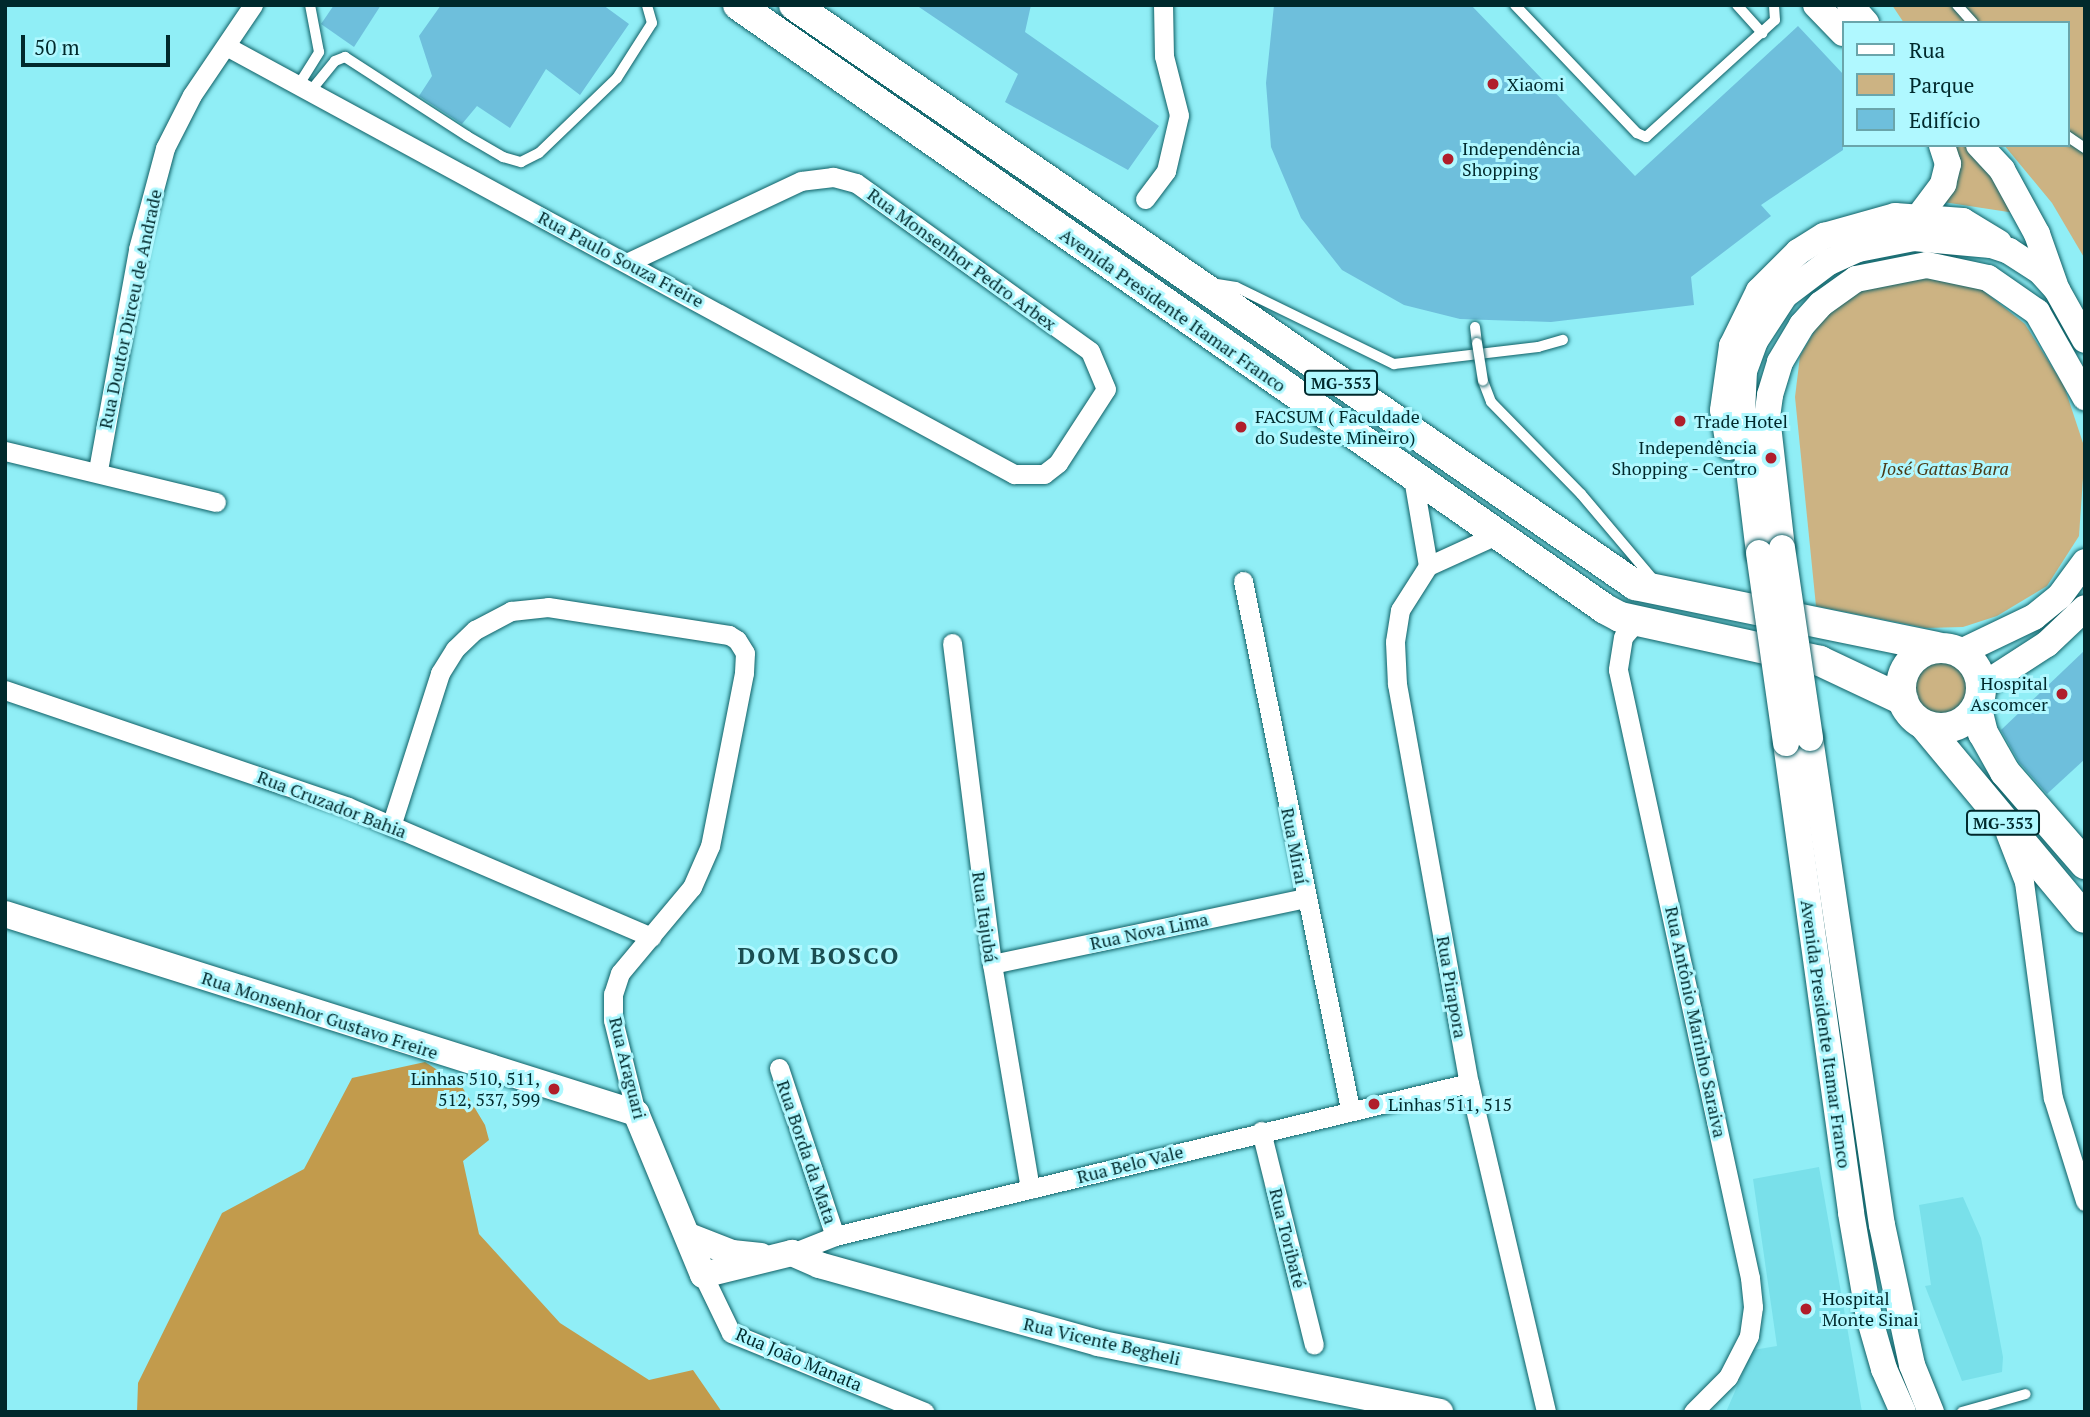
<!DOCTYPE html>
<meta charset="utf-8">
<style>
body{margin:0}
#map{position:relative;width:2090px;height:1417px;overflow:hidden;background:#90eef6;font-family:"PT Serif",serif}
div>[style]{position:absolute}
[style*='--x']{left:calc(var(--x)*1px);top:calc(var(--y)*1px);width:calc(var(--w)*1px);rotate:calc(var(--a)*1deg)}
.built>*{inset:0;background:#79e0ea}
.green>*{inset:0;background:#ccb383}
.round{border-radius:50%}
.forest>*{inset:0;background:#c29b4c}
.building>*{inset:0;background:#6ebfdc}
.roads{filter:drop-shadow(0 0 2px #0f6066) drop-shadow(0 0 2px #0f6066)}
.lane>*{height:10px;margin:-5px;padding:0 5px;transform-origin:5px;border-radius:5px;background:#fff}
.street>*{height:19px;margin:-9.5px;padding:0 9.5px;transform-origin:9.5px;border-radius:9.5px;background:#fff}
.secondary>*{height:26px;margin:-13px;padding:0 13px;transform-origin:13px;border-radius:13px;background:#fff}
.primary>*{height:30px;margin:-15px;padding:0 15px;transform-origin:15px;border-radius:15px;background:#fff}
.primary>.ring{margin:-15px;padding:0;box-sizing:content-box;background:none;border:30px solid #fff;border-radius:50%}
.bridges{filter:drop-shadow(0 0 2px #0f6066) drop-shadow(0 0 2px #0f6066)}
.lane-bridge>*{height:10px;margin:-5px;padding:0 5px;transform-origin:5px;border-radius:5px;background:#fff}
.secondary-bridge>*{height:26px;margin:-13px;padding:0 13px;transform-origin:13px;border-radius:13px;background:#fff}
.dots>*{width:19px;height:19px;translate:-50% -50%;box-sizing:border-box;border:4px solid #b0f8ff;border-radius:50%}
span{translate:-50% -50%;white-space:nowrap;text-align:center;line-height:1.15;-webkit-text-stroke:6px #b0f8ff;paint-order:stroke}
.shield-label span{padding:2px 5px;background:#b0f8ff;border:2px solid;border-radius:5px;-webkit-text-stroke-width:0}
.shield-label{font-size:16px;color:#00292c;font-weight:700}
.poi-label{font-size:18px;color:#00292c}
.left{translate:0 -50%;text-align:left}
.right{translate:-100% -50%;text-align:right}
.street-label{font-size:18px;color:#00292c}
.park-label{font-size:18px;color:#4b3b18;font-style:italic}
.district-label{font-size:24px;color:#1b4e52;font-weight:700;letter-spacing:2px}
.frame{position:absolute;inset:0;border:7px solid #00292c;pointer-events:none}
.legend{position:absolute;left:1842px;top:21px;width:228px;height:126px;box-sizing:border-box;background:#b0f8ff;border:2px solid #6aa5ab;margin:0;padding:9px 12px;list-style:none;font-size:21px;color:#00292c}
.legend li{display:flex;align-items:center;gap:14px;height:35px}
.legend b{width:35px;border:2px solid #6aa5ab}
.scale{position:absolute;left:21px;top:35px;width:149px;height:32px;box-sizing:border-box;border:4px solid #00292c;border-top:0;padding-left:9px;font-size:21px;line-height:24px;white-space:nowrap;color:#00292c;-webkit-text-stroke:5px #b0f8ff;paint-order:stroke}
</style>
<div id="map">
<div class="built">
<i style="clip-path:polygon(1819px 1167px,1862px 1412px,1726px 1412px,1753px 1350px,1777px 1346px,1753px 1179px)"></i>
<i style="clip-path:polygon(1963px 1197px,1981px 1238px,2003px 1357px,2002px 1372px,1962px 1381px,1925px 1286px,1931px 1285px,1919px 1205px)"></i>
</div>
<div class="green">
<i style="clip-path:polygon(1892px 5px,2085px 5px,2085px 259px,2052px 203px,2004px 145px,2067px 145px,2067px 23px,1904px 23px)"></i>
<i style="clip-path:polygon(1949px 145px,1971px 145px,2015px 213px,1943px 202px)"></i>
<i style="clip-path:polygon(1923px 276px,1981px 289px,2025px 324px,2064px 386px,2085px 449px,2079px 536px,2047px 586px,1997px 616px,1963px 627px,1926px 628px,1816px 606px,1795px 397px,1800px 356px,1822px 318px,1849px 297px,1873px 286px)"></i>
<i class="round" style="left:1909px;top:657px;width:58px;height:58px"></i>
</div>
<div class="forest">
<i style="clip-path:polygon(425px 1062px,461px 1085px,485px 1125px,489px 1140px,463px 1161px,479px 1234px,560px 1323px,649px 1380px,693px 1370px,722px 1412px,137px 1412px,138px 1383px,222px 1213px,304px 1169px,352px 1078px)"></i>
</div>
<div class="building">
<i style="clip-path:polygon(334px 5px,381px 5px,354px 47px,321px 24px)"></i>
<i style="clip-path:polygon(441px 5px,603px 5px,629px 24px,580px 95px,546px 69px,510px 128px,477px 106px,462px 124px,419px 96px,432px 76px,419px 36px)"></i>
<i style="clip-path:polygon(916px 5px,1031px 5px,1025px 32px,1159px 126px,1128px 170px,1005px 102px,1018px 74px)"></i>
<i style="clip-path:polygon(1274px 5px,1471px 5px,1635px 176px,1798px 26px,1843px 74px,1843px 150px,1761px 205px,1771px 216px,1691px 277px,1694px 305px,1551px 322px,1460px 319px,1404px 305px,1342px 270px,1301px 218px,1271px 147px,1266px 83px)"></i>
<i style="clip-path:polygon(2085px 650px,2085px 759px,2047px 794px,2019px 762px,2001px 730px)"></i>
</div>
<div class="roads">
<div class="lane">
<i style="--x:1515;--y:5;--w:177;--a:46.4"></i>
<i style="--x:1637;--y:133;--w:10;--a:24"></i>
<i style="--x:1646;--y:137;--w:174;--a:-42.2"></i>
<i style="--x:1775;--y:20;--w:15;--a:-94"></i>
<i style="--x:1737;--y:5;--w:38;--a:48"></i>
<i style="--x:1957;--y:5;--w:24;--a:48"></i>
<i style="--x:298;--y:86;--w:40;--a:-58"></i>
<i style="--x:319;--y:52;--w:48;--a:-100.8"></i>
<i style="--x:309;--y:93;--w:41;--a:-50.9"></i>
<i style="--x:335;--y:61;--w:11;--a:-22"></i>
<i style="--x:345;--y:57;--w:145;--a:32.9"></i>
<i style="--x:467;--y:136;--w:42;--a:30.3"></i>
<i style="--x:503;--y:157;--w:19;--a:16"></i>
<i style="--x:521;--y:162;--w:20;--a:-27"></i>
<i style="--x:539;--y:153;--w:108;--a:-43.9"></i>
<i style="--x:617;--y:78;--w:65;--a:-57.5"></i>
<i style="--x:652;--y:23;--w:19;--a:-106"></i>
<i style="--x:2067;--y:136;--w:22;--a:34"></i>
<i style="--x:1217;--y:284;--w:19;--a:9"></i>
<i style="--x:1236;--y:287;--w:176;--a:26"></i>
<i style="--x:1394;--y:364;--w:145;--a:-6.7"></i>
<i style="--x:1538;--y:347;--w:26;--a:-16"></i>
<i style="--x:1475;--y:327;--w:16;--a:83"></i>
<i style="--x:1483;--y:381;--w:22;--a:69"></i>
<i style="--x:1491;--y:402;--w:129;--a:45.6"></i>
<i style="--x:1581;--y:494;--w:118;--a:49.8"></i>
<i style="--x:1962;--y:1412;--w:66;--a:-15.7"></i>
</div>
<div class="street">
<i style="--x:226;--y:46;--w:897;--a:28.51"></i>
<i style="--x:1014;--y:474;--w:30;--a:0"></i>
<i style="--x:1044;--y:474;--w:18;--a:-38"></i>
<i style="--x:1058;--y:463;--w:88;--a:-57"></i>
<i style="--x:1106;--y:389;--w:41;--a:-112.8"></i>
<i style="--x:1090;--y:351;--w:288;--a:-144.3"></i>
<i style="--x:856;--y:183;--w:24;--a:-165"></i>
<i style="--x:833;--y:177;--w:32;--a:173"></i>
<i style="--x:801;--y:181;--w:190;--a:154.8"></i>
<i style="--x:1145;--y:199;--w:35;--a:-53"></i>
<i style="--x:1166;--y:171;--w:57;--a:-76.9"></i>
<i style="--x:1179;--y:115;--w:61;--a:-104.3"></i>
<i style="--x:1164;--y:56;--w:51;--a:-91.1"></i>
<i style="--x:5;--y:451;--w:217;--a:13.6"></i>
<i style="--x:98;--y:470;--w:225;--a:-79.7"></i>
<i style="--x:138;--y:249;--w:105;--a:-75"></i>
<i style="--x:165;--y:148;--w:59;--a:-63"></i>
<i style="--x:192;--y:95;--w:109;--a:-55.9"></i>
<i style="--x:1413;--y:478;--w:89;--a:80.3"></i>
<i style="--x:1496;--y:535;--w:75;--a:155.5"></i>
<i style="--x:1428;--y:566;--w:52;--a:122.5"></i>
<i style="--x:1400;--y:610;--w:32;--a:99"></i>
<i style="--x:1395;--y:642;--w:42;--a:87.3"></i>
<i style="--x:1397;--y:684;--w:405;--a:79.8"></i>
<i style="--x:1469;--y:1083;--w:338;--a:76.8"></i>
<i style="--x:1243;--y:581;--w:539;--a:78.54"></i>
<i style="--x:1637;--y:621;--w:21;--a:131"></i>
<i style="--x:1623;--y:637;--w:33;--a:99"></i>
<i style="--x:1618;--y:670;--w:622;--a:77.75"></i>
<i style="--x:1750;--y:1278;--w:29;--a:84"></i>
<i style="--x:1753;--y:1307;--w:29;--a:98"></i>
<i style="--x:1749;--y:1336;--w:46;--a:117.1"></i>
<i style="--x:1728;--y:1377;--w:49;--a:135"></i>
<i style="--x:952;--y:643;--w:323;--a:82.9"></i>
<i style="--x:992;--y:964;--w:228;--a:80.4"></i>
<i style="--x:5;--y:690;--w:362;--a:18.8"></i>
<i style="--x:348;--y:807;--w:330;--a:23.2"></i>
<i style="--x:391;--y:826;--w:161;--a:-72.2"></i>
<i style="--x:440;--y:673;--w:28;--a:-58"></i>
<i style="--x:455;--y:649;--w:28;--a:-44"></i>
<i style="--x:475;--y:630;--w:41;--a:-27.8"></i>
<i style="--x:511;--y:611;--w:37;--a:-6"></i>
<i style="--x:548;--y:607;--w:183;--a:8.8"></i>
<i style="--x:729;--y:635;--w:9;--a:32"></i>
<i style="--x:737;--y:640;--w:15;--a:58"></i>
<i style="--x:745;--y:653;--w:20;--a:93"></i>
<i style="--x:744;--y:673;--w:176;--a:101.1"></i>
<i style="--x:710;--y:846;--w:45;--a:113.7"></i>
<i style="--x:692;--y:887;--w:112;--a:129.9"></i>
<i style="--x:620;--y:973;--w:22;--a:108"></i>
<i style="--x:613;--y:994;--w:26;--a:90"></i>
<i style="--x:613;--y:1020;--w:96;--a:76.1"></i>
<i style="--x:2005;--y:833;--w:53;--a:68.8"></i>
<i style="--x:2024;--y:882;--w:218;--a:82.4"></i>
<i style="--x:2053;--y:1098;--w:108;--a:72.7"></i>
<i style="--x:992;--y:964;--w:321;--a:-11.9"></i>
<i style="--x:779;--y:1068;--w:177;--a:71.6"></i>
<i style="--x:1261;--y:1131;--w:220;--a:76.1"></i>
<i style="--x:792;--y:1253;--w:46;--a:-21.6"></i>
<i style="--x:835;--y:1236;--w:652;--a:-13.57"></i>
<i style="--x:703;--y:1275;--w:64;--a:64.2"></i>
<i style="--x:731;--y:1333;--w:209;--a:22.2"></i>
</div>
<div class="secondary">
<i style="--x:1816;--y:5;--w:39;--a:46"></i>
<i style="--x:1850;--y:5;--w:24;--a:48"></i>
<i style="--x:1979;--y:145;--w:34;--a:47"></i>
<i style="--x:2002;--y:170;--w:73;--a:61.3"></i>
<i style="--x:2037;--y:234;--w:54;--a:70.6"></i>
<i style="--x:1920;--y:215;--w:39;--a:-53"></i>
<i style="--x:1943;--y:184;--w:21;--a:-76"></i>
<i style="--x:1948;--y:164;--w:20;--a:-108"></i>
<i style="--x:1729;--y:447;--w:37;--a:-99"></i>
<i style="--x:1723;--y:410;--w:65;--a:-82"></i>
<i style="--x:1732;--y:346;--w:61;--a:-63.9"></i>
<i style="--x:1759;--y:291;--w:55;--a:-45"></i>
<i style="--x:1798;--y:252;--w:31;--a:-32"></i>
<i style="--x:1824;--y:236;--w:74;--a:-15.7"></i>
<i style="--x:1895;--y:216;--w:68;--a:4.2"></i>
<i style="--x:1963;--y:221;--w:42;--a:31.4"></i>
<i style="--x:1782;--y:548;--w:132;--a:-96.5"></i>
<i style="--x:1767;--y:417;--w:22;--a:-82"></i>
<i style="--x:1770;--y:395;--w:34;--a:-73"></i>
<i style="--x:1780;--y:362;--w:43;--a:-59.3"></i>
<i style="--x:1802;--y:325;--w:28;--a:-48"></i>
<i style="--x:1821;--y:304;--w:43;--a:-35.5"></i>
<i style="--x:1856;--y:279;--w:72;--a:-11.2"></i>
<i style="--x:1927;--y:265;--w:62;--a:12"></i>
<i style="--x:1988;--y:278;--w:60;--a:34.8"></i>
<i style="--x:2037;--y:312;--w:98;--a:60.5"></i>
<i style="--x:1759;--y:553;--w:142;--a:-96.9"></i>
<i style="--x:1742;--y:412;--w:41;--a:-87.2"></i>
<i style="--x:1744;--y:371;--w:32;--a:-70"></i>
<i style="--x:1755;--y:341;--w:55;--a:-56.9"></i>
<i style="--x:1785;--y:295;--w:55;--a:-36.9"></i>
<i style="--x:1829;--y:262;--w:32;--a:-24"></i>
<i style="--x:1858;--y:249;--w:57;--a:-11.1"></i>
<i style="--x:1914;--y:238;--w:77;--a:5.2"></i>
<i style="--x:1991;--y:245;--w:19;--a:18"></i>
<i style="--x:2009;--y:251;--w:38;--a:33"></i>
<i style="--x:2041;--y:272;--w:24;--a:48"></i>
<i style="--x:2057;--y:290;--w:57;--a:60.8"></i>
<i style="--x:1961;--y:652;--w:81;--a:-25.6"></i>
<i style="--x:2034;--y:617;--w:33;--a:-39"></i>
<i style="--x:2060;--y:596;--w:42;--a:-53.7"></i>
<i style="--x:1982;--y:686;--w:77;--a:-32.9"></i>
<i style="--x:2047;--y:644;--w:52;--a:-43.5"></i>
<i style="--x:1810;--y:738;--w:492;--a:81.6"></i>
<i style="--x:1882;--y:1225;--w:143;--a:77.9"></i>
<i style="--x:1912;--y:1365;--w:51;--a:68"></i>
<i style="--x:1786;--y:743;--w:474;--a:82.1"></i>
<i style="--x:1851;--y:1213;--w:106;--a:80.2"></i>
<i style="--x:1869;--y:1317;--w:54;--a:73.9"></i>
<i style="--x:1884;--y:1369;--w:47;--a:66.2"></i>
<i style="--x:5;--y:914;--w:662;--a:17.5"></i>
<i style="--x:636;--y:1113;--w:175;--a:67.5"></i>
<i style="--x:703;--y:1275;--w:92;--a:-13.9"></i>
<i style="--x:792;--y:1253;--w:30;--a:24"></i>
<i style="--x:819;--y:1265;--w:290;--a:15.6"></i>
<i style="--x:1098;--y:1343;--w:349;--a:11.4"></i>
<i style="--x:689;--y:1236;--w:46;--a:21.6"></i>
<i style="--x:732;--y:1253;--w:29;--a:6"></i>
</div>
<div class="primary">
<i style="--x:738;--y:5;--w:1057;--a:34.86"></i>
<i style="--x:1605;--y:609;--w:17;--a:28"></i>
<i style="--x:1620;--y:617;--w:205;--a:12.4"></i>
<i style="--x:1820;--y:661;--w:92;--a:25.2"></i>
<i style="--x:794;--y:5;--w:1022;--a:34.59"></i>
<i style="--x:1635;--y:585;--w:307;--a:11.6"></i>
<i class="ring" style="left:1901px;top:648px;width:50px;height:50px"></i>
<i style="--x:1977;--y:709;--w:25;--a:76"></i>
<i style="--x:1983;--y:733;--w:45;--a:60.6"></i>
<i style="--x:2005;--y:772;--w:122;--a:49"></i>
<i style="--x:1924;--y:725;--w:251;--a:50.2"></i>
</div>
</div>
<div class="bridges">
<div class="lane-bridge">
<i style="--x:1477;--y:343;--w:38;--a:81"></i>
</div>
<div class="secondary-bridge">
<i style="--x:1782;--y:548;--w:192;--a:81.6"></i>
<i style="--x:1759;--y:553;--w:192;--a:81.9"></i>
</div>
</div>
<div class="dots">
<i style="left:1493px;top:84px;background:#b01e2b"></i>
<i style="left:1448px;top:159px;background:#b01e2b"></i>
<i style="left:1680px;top:421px;background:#b01e2b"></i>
<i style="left:1241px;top:427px;background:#b01e2b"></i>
<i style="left:1771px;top:458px;background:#b01e2b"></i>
<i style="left:2062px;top:694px;background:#b01e2b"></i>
<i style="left:554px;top:1089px;background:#b01e2b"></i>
<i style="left:1374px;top:1104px;background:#b01e2b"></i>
<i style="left:1806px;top:1309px;background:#b01e2b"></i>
</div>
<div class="shield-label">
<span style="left:1341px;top:383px">MG-353</span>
<span style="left:2003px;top:823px">MG-353</span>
</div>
<div class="poi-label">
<span class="left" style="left:1507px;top:84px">Xiaomi</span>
<span class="left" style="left:1462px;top:159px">Independência<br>Shopping</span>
<span class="left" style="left:1255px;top:427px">FACSUM ( Faculdade<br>do Sudeste Mineiro)</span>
<span class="left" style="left:1694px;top:421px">Trade Hotel</span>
<span class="right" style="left:1757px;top:458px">Independência<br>Shopping - Centro</span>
<span class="right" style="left:2048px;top:694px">Hospital<br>Ascomcer</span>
<span class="right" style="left:540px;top:1089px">Linhas 510, 511,<br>512, 537, 599</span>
<span class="left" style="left:1388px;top:1104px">Linhas 511, 515</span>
<span class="left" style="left:1822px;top:1309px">Hospital<br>Monte Sinai</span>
</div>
<div class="street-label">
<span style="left:621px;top:259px;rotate:28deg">Rua Paulo Souza Freire</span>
<span style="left:962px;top:259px;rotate:36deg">Rua Monsenhor Pedro Arbex</span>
<span style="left:130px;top:309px;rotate:-78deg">Rua Doutor Dirceu de Andrade</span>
<span style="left:1173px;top:310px;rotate:35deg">Avenida Presidente Itamar Franco</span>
<span style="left:332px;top:804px;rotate:21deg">Rua Cruzador Bahia</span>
<span style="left:1295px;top:846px;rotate:79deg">Rua Miraí</span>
<span style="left:985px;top:917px;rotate:82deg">Rua Itajubá</span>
<span style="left:1149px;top:931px;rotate:-12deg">Rua Nova Lima</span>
<span style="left:1452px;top:987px;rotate:80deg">Rua Pirapora</span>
<span style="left:320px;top:1015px;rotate:18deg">Rua Monsenhor Gustavo Freire</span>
<span style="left:1696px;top:1022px;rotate:78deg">Rua Antônio Marinho Saraiva</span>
<span style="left:1826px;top:1034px;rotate:82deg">Avenida Presidente Itamar Franco</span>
<span style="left:628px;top:1068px;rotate:76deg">Rua Araguari</span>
<span style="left:807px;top:1152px;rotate:71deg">Rua Borda da Mata</span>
<span style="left:1130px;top:1164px;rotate:-14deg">Rua Belo Vale</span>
<span style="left:1288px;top:1238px;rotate:76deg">Rua Toribaté</span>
<span style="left:1102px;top:1341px;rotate:13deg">Rua Vicente Begheli</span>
<span style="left:799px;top:1359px;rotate:23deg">Rua João Manata</span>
</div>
<div class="park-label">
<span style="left:1945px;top:468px">José Gattas Bara</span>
</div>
<div class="district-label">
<span style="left:819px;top:956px">DOM BOSCO</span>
</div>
<div class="frame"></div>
<ul class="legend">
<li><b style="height:9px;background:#fff"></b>Rua</li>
<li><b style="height:19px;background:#ccb383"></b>Parque</li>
<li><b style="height:19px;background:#6ebfdc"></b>Edifício</li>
</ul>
<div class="scale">50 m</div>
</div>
